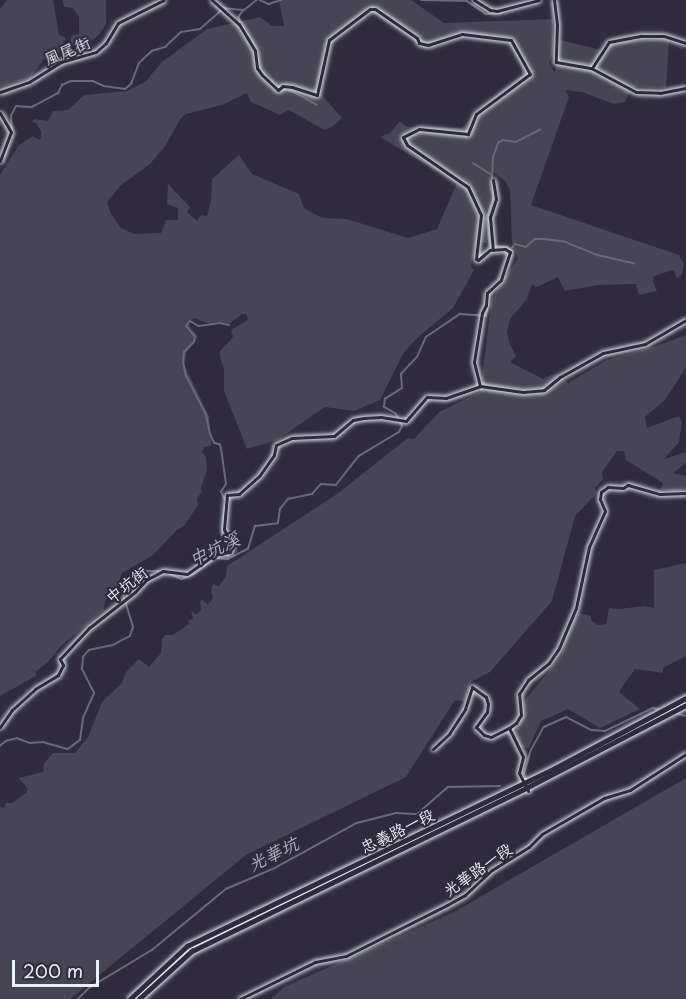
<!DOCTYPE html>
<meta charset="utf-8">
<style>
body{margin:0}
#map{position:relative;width:686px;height:999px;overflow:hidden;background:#2f2a3d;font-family:"Playpen Sans","LXGW WenKai TC",sans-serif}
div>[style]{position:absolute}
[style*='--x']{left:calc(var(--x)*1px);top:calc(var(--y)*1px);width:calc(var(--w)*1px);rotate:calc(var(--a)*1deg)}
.green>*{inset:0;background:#464455}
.stream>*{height:1.5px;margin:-0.75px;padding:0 0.75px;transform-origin:0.75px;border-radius:0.75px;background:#696978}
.roads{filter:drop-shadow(0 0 2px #e8f1f8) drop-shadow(0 0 2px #e8f1f8)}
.minor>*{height:3px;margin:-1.5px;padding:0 1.5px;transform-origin:1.5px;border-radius:1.5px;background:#2f2a3d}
.secondary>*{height:4.5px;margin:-2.25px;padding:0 2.25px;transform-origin:2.25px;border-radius:2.25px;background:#2f2a3d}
span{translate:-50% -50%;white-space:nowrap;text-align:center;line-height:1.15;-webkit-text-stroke:4.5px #2f2a3d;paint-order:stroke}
.street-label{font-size:16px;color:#e8f1f8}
.water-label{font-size:18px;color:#afb4be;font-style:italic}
.scale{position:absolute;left:12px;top:960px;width:87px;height:27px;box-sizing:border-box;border:3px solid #e8f1f8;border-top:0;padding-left:8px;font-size:18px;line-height:21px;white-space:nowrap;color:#e8f1f8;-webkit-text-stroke:4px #2f2a3d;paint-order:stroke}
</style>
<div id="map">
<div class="green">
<i style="clip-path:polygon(7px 0,53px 0,59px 35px,66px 38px,58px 55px,44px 59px,30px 78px,0 87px,0 9px)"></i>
<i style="clip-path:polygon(62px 0,106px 0,106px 24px,98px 36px,79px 50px,74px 46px,70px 47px,71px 36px,79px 34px,79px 17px,73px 8px,64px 7px)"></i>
<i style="clip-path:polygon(evenodd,279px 0,411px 0,444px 23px,553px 19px,553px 52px,549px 63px,555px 73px,560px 40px,605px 51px,611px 44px,642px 40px,669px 40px,666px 88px,633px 87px,625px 102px,614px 104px,582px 92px,565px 90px,569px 97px,531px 205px,679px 255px,684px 264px,682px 275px,677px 278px,673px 270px,654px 276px,653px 281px,657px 291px,639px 295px,636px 284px,598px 285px,565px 291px,558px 277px,537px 287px,532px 284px,527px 299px,510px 319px,507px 331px,509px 342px,516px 356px,510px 362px,543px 379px,556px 373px,568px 383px,607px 360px,654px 347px,686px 335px,686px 368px,665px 400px,645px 417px,647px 428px,679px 416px,682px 422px,679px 442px,664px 459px,686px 452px,686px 463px,673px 473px,686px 476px,686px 489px,672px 491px,661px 489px,663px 483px,626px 460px,624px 451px,617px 451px,602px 472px,603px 479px,595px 488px,596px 494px,575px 516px,552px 601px,490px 672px,471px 682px,465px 701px,455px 700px,406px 777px,246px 855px,70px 999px,0 999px,0 807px,4px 808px,6px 803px,12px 803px,26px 793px,28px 789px,19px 778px,43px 772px,44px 763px,53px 753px,75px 753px,88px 737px,102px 702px,122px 683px,126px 672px,139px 659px,149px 667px,161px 653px,162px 639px,165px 635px,173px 635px,189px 624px,188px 621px,193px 618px,191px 610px,196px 615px,201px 610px,200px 602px,202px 599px,208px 605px,213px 598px,211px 591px,213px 584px,219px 586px,226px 576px,227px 566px,337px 494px,408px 438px,414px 439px,439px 412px,480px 392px,492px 299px,518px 258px,512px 244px,510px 190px,505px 181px,493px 172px,493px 203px,486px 212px,489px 229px,487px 243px,479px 242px,474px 249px,471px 267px,474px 270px,453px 308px,418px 337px,403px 354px,380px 400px,354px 411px,325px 407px,277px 440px,247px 449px,224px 391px,224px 369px,220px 357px,220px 351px,233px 337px,231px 330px,248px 320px,246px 314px,242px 314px,228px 325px,220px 322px,207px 323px,194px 318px,188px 323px,198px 337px,186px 353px,185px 366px,209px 416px,211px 442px,211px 446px,204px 447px,202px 452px,206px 457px,207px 471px,201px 487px,202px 492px,197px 498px,198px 505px,184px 526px,177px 530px,153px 555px,122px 573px,116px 590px,105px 601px,104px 610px,62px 645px,47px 663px,35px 672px,36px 676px,0 696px,0 175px,19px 145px,33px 136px,39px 140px,41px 138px,41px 131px,36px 123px,31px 122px,35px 119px,48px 121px,53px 111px,68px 110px,84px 95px,127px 91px,145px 82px,162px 62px,207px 29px,260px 17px,272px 26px,284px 26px,279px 0,370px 11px,425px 48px,462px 36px,504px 39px,508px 41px,522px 66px,522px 75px,477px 111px,462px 128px,407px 127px,400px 121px,390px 133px,380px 137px,457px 183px,437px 229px,408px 238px,347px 219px,322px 218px,304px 208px,299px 194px,252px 174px,239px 155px,212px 179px,211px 200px,207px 216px,201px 215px,197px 221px,187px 212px,190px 207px,168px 184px,167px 204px,178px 208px,178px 220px,166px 220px,161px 233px,134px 234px,121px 228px,111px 214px,107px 202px,121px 185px,150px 164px,166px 145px,181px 118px,186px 114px,222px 105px,247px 93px,251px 102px,280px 115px,289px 110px,324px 130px,332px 127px,342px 118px,320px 93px,329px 48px,333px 42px,370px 11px)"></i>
<i style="clip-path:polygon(686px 563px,686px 656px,663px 668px,663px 673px,635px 669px,619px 692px,640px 709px,600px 728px,568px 709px,541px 721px,529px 748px,520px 747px,515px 733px,524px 715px,522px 704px,562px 655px,567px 634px,579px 613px,591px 616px,591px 620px,598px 625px,606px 624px,609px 608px,619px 609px,644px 606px,654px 608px,654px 570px)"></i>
<i style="clip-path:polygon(686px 778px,686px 999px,271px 999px,284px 987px,454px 912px)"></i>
</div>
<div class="stream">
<i style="--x:260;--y:0;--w:10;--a:24"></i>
<i style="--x:269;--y:4;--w:13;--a:-18"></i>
<i style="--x:421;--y:0;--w:46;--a:1.2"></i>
<i style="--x:467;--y:1;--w:23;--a:34"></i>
<i style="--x:486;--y:14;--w:15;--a:-4"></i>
<i style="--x:244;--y:10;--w:9;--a:126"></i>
<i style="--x:239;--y:17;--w:6;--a:72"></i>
<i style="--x:241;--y:23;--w:26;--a:58"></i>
<i style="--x:255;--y:45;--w:26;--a:77"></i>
<i style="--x:261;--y:70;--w:9;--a:49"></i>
<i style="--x:270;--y:81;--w:14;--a:36"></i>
<i style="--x:281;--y:89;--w:13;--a:13"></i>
<i style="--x:294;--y:92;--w:26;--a:29"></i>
<i style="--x:12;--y:131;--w:15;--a:-94"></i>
<i style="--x:11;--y:116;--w:11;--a:-63"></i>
<i style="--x:16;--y:106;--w:16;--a:4"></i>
<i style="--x:32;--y:107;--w:30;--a:-28"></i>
<i style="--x:58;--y:93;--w:9;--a:-63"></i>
<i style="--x:62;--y:85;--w:10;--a:-24"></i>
<i style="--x:71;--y:81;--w:22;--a:0"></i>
<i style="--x:93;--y:81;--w:12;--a:24"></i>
<i style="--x:104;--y:86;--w:21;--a:8"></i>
<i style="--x:125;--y:89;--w:8;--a:-40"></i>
<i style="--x:131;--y:84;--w:22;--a:-69"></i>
<i style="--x:139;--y:63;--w:18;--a:-43"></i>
<i style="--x:152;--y:51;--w:14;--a:-17"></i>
<i style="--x:165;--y:47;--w:22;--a:-43"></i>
<i style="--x:181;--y:32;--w:19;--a:-9"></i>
<i style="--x:200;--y:29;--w:32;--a:-41"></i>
<i style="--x:224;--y:8;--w:20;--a:6"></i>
<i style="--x:244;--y:10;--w:16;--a:-38"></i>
<i style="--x:2;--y:157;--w:3;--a:-18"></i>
<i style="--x:5;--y:156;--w:22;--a:-74"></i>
<i style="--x:473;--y:163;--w:22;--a:32"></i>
<i style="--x:492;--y:178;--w:21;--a:-87"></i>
<i style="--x:493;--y:157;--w:15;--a:-70"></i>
<i style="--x:498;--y:143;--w:6;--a:-31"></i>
<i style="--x:503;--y:140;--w:13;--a:9"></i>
<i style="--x:516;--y:142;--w:27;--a:-27"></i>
<i style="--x:493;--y:189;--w:9;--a:84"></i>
<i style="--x:494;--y:198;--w:18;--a:109"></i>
<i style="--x:488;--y:215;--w:31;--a:86"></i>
<i style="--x:490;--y:246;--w:17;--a:3"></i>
<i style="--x:507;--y:247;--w:7;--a:34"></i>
<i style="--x:513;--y:251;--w:31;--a:111"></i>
<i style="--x:512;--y:248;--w:5;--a:-53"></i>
<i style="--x:515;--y:244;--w:11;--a:15"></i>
<i style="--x:526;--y:247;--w:12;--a:-42"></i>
<i style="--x:535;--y:239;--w:8;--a:0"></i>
<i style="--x:543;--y:239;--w:20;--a:6"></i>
<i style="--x:563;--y:241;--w:38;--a:22"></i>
<i style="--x:598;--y:255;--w:37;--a:13"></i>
<i style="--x:225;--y:500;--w:9;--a:-117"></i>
<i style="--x:221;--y:492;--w:9;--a:-58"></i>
<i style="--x:226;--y:484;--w:34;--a:-98"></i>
<i style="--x:221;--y:450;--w:5;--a:-101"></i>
<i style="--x:220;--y:445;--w:6;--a:-162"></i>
<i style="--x:214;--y:443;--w:10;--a:-114"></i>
<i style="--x:210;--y:434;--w:19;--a:-102"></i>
<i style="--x:206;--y:415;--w:44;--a:-117.1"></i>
<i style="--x:186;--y:376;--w:13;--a:-103"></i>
<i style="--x:183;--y:363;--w:11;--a:-85"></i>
<i style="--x:184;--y:352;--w:14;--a:-45"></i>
<i style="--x:194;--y:342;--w:5;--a:-79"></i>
<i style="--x:195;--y:337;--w:14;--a:-129"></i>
<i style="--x:186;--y:326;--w:6;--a:-51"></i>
<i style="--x:190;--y:321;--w:10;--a:29"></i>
<i style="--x:199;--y:326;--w:21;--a:-8"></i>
<i style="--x:220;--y:323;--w:9;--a:13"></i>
<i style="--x:225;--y:507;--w:27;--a:96"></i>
<i style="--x:222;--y:534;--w:14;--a:56"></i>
<i style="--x:230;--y:546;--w:11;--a:100"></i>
<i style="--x:166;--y:572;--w:17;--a:24"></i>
<i style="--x:182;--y:579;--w:13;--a:-23"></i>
<i style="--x:194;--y:574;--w:27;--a:-36"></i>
<i style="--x:216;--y:558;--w:12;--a:5"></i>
<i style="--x:228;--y:559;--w:22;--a:-27"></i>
<i style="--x:248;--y:549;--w:24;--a:-73"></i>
<i style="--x:255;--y:526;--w:23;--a:-7"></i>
<i style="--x:278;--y:523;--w:14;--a:-82"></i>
<i style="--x:280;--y:509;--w:13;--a:-51"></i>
<i style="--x:288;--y:499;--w:25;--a:-12"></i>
<i style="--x:312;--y:494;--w:13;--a:-48"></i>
<i style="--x:321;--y:484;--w:15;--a:4"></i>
<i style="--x:336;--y:485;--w:37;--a:-52"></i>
<i style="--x:359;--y:456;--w:47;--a:-31"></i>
<i style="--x:399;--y:432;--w:7;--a:-63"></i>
<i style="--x:402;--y:426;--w:13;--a:-117"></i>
<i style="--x:396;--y:414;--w:14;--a:-150"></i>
<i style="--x:384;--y:407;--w:8;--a:-83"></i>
<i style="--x:385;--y:399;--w:20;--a:-33"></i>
<i style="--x:402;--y:388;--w:14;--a:-94"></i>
<i style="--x:401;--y:374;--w:23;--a:-47"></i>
<i style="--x:417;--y:357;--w:22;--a:-66"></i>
<i style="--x:426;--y:337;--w:41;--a:-34.1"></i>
<i style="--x:460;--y:314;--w:26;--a:4"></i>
<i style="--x:486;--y:316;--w:22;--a:-82"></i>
<i style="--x:489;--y:294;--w:11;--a:-45"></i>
<i style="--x:675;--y:713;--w:11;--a:15"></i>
<i style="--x:0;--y:746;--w:8;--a:-40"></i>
<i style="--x:6;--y:741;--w:11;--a:-15"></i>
<i style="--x:17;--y:738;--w:14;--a:21"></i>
<i style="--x:30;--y:743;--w:13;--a:-4"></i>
<i style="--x:43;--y:742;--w:26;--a:16"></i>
<i style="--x:68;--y:749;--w:15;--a:-37"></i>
<i style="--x:80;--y:740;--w:22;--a:-82"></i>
<i style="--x:83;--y:718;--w:27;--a:-66"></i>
<i style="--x:94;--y:693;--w:27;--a:-117"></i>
<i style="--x:82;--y:669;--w:12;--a:-85"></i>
<i style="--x:83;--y:657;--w:9;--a:-49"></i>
<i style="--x:89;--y:650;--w:25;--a:-12"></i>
<i style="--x:113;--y:645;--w:19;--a:-28"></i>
<i style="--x:130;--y:636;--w:9;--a:-72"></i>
<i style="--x:133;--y:627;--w:44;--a:-107.2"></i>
<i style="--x:120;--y:585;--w:8;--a:-50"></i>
<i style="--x:125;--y:579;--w:22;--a:-22"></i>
<i style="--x:145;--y:571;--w:13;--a:0"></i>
<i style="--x:524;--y:774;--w:25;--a:-74"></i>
<i style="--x:531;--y:750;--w:26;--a:-61"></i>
<i style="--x:544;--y:727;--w:24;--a:-24"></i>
<i style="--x:566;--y:717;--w:29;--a:27"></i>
<i style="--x:592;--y:730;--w:13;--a:4"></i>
<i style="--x:605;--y:731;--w:53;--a:-25.6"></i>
<i style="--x:653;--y:708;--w:6;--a:9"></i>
<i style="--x:78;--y:999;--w:16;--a:-45"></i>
<i style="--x:89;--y:988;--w:74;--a:-31.1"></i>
<i style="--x:152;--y:950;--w:96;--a:-39.5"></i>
<i style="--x:226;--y:889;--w:53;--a:-23.2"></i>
<i style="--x:275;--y:868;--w:94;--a:-28.8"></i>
<i style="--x:357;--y:823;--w:40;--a:-14.4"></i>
<i style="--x:396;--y:813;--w:21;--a:3"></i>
<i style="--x:417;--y:814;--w:41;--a:-41.1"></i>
<i style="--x:448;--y:787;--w:52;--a:-1.1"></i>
</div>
<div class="roads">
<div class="minor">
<i style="--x:212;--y:0;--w:36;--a:42"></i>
<i style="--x:239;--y:24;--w:31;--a:59"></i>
<i style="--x:255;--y:51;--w:17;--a:83"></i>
<i style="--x:257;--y:68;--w:9;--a:54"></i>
<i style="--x:262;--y:75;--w:22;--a:43"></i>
<i style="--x:278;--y:90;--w:6;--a:-39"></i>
<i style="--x:283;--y:86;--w:9;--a:6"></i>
<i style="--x:292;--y:87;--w:26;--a:18"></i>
<i style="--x:317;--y:95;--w:56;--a:-77.7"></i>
<i style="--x:329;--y:40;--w:51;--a:-37.1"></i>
<i style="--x:370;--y:9;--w:5;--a:0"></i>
<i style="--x:375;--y:9;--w:51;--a:34.6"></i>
<i style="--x:417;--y:38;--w:5;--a:68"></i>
<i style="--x:419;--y:43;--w:9;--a:13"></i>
<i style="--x:428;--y:45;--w:36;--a:-18"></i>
<i style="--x:462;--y:34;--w:49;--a:7"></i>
<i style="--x:511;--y:40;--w:39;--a:61"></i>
<i style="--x:530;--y:74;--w:67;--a:143.5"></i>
<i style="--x:476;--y:114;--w:22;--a:112"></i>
<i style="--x:468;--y:134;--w:49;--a:-174.2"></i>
<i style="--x:419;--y:129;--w:18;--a:153"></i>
<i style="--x:403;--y:137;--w:9;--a:63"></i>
<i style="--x:407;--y:145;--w:74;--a:34.5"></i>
<i style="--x:468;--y:187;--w:31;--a:65"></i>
<i style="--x:481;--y:215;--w:44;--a:96.5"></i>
<i style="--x:476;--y:259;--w:2;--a:27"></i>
<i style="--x:478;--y:260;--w:16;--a:-40"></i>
<i style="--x:490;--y:250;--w:15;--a:-4"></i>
<i style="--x:505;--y:249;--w:6;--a:31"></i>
<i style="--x:510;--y:252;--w:29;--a:108"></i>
<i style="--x:501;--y:280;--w:19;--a:137"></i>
<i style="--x:487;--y:293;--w:12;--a:95"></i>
<i style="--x:486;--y:305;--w:9;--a:117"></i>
<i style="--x:482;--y:313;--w:50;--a:99.3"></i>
<i style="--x:474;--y:362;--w:25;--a:76"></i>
<i style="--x:474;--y:0;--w:19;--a:32"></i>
<i style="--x:490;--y:10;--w:7;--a:8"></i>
<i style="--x:497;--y:11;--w:43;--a:-14.7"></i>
<i style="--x:554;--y:0;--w:25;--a:83"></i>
<i style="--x:557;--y:25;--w:37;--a:92"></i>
<i style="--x:556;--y:62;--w:36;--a:10"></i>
<i style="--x:591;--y:68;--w:51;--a:28.1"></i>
<i style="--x:636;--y:92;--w:24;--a:2"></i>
<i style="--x:660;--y:93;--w:26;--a:-11"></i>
<i style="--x:592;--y:68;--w:31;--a:-57"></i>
<i style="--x:609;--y:42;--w:33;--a:-11"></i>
<i style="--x:641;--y:36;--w:23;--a:0"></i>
<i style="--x:664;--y:36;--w:23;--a:18"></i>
<i style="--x:0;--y:92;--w:31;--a:-19"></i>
<i style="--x:29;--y:82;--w:38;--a:-32"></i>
<i style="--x:61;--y:62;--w:36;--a:-16"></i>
<i style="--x:96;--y:52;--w:13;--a:-42"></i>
<i style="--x:106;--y:43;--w:23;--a:-59"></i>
<i style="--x:118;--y:23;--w:51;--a:-26.6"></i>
<i style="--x:0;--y:113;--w:22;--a:60"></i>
<i style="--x:11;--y:132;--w:31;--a:111"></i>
<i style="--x:493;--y:180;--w:19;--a:81"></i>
<i style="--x:496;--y:199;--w:19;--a:108"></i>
<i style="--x:490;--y:217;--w:33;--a:85"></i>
<i style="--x:0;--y:727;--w:21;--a:-55"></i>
<i style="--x:12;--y:710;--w:31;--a:-42"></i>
<i style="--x:35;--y:689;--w:27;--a:-31"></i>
<i style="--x:58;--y:675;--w:11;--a:-63"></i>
<i style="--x:63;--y:665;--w:7;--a:-117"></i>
<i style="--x:60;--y:659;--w:42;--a:-46.9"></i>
<i style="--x:89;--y:628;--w:58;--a:-38"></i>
<i style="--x:135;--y:592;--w:16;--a:-47"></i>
<i style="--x:146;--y:580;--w:19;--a:-28"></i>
<i style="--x:163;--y:571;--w:24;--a:7"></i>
<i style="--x:187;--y:574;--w:33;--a:-35"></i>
<i style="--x:214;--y:555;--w:16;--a:-11"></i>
<i style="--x:230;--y:552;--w:7;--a:-74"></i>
<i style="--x:232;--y:545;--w:18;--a:-117"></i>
<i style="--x:224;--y:529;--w:34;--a:-85"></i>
<i style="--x:227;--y:495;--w:12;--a:-5"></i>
<i style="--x:239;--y:494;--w:28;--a:-42"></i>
<i style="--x:260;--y:475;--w:24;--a:-55"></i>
<i style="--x:274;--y:455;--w:10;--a:-79"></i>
<i style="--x:276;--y:445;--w:17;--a:-24"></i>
<i style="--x:292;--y:438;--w:42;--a:-2.7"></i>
<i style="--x:334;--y:436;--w:25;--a:-40"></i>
<i style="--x:353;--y:420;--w:11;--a:-10"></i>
<i style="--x:364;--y:418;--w:17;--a:-3"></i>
<i style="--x:381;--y:417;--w:25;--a:9"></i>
<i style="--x:406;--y:421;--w:32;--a:-49"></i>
<i style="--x:427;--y:397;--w:19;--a:3"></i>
<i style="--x:446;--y:398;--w:36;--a:-19"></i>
<i style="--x:480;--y:386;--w:43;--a:7.9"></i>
<i style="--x:523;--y:392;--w:21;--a:-5"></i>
<i style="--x:544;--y:390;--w:21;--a:-39"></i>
<i style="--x:560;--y:377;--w:49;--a:-29.2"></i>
<i style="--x:603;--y:353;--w:43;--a:-12.1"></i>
<i style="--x:645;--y:344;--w:48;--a:-30.3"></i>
<i style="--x:509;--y:728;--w:9;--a:-36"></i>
<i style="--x:516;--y:723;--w:9;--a:-58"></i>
<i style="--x:521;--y:715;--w:21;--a:-95"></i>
<i style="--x:519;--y:694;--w:17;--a:-57"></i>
<i style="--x:528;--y:680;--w:27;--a:-39"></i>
<i style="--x:549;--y:663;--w:18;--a:-56"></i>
<i style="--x:559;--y:648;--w:43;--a:-67"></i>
<i style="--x:576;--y:608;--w:62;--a:-78"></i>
<i style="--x:589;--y:547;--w:39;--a:-66"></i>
<i style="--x:605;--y:511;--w:13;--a:-113"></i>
<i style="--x:600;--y:499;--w:7;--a:-82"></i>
<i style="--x:601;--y:492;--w:9;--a:-36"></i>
<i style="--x:608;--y:487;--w:15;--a:4"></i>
<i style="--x:623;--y:488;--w:6;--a:-31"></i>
<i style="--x:628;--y:485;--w:33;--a:16"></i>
<i style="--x:660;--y:494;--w:26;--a:-2"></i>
<i style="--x:433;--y:749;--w:22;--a:-43"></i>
<i style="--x:449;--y:734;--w:30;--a:-57"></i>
<i style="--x:465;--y:709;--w:23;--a:-72"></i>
<i style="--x:472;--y:687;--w:17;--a:36"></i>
<i style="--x:486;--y:697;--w:7;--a:74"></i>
<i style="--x:488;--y:704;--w:8;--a:97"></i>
<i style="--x:487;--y:712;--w:19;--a:126"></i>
<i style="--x:476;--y:727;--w:11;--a:45"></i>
<i style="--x:484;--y:735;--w:7;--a:16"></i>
<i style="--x:491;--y:737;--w:20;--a:-27"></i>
<i style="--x:509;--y:728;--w:32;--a:64"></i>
<i style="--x:523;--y:757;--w:16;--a:104"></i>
<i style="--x:519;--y:773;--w:20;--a:63"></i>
<i style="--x:240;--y:999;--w:84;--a:-26.3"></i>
<i style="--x:315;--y:962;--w:32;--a:-11"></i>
<i style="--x:346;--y:956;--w:113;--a:-26.8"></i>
<i style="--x:447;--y:905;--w:21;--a:-29"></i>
<i style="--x:465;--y:895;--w:37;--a:-43"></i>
<i style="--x:492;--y:870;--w:44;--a:-31.9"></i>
<i style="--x:529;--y:847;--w:18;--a:-45"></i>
<i style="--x:542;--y:834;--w:72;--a:-30.1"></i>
<i style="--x:604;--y:798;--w:27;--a:-17"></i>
<i style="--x:630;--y:790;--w:67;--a:-32.7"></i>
</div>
<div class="secondary">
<i style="--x:130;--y:999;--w:78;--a:-42.9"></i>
<i style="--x:187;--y:946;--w:409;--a:-25.8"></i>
<i style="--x:555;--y:768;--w:149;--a:-28.1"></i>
<i style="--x:139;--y:999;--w:72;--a:-42.2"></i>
<i style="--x:192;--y:951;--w:372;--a:-26"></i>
<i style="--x:526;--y:788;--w:180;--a:-27.4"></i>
</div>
</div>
<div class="street-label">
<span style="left:67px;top:50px;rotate:-23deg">風尾街</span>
<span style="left:126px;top:584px;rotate:-38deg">中坑街</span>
<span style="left:397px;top:830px;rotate:-26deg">忠義路一段</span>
<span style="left:477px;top:869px;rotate:-35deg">光華路一段</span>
</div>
<div class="water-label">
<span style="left:214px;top:549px;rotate:-26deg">中坑溪</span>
<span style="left:273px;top:854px;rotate:-26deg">光華坑</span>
</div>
<div class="scale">200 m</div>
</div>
